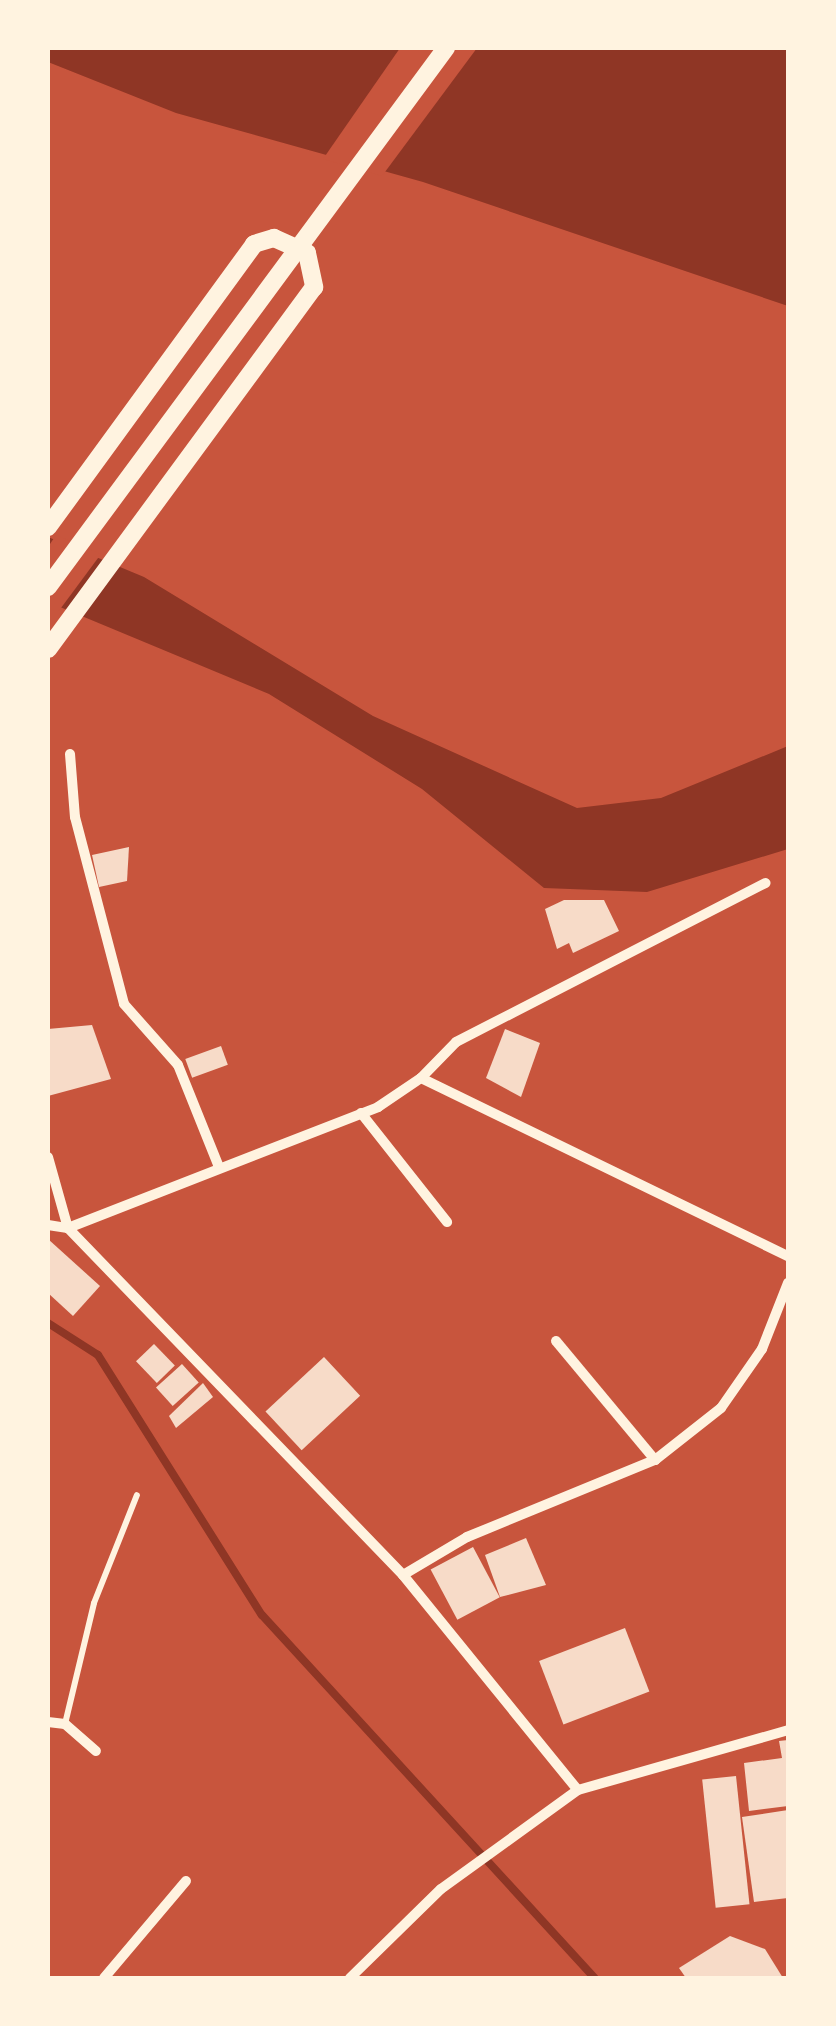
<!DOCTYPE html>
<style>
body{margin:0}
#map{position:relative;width:836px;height:2026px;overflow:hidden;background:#c8553d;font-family:"Exo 2",sans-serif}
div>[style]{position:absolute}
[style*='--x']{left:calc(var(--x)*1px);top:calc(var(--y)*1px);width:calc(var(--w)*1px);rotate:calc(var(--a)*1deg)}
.water>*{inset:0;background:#8f3625}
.pier>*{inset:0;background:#c8553d}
.stream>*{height:8px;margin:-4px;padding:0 4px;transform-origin:4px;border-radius:4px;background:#8f3625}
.building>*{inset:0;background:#f7dbc8;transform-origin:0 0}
.service>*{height:6px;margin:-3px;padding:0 3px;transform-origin:3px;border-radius:3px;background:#fff3e0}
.minor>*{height:10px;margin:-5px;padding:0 5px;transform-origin:5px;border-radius:5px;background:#fff3e0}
.secondary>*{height:18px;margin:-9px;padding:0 9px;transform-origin:9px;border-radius:9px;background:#fff3e0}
span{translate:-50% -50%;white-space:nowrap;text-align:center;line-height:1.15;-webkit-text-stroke:8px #fff3e0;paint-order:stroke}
.frame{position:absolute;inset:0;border:50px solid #fff3e0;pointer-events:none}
</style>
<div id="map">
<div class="water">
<i style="clip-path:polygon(48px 48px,788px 48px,788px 306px,423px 182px,176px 113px,48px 62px)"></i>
<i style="clip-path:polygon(48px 537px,144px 577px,373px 716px,577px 808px,661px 798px,788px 746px,788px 849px,647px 892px,544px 888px,422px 789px,269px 694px,48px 602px)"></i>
</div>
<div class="pier">
<i style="clip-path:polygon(400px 48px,477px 48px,382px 176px,323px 159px)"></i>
<i style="clip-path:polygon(56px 535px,101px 554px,58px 612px,48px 608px,48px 547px)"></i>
</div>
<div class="stream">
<i style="--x:48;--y:1323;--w:59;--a:32.6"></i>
<i style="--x:98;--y:1355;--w:307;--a:57.8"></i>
<i style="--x:262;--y:1615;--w:493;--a:47.5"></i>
</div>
<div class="building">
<i style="clip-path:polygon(129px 847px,127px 881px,99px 887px,92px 855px)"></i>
<i style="clip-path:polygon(564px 900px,604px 900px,619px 931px,573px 953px,569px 943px,557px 949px,545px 909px)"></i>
<i style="clip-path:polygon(92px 1025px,111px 1079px,48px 1096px,48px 1029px)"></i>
<i style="clip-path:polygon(505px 1029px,540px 1043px,521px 1097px,486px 1078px)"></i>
<i style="left:221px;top:1046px;width:20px;height:38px;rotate:70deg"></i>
<i style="clip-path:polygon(48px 1239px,100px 1286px,73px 1316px,48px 1293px)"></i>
<i style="left:154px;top:1344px;width:30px;height:25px;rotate:46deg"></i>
<i style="left:324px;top:1357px;width:53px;height:80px;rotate:47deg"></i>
<i style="left:182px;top:1364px;width:25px;height:35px;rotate:48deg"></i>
<i style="clip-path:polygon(203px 1383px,213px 1397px,176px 1428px,169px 1416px)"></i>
<i style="clip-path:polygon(526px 1538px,546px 1585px,500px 1597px,485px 1555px)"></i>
<i style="left:473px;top:1547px;width:57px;height:48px;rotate:62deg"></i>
<i style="left:625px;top:1628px;width:68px;height:92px;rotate:69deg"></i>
<i style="clip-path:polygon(788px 1740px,788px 1806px,749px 1811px,744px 1763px,782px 1758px,779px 1741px)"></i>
<i style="left:736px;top:1776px;width:129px;height:34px;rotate:84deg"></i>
<i style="clip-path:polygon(788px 1810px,788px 1898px,754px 1902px,742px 1817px)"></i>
<i style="clip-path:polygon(730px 1936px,765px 1949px,783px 1978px,686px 1978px,679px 1968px)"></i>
</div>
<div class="service">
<i style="--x:65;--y:1724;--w:124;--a:-76.5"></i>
<i style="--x:94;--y:1603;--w:116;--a:-68.3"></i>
</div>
<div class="minor">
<i style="--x:70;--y:754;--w:63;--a:85.5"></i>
<i style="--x:75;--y:817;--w:193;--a:75.3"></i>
<i style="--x:124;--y:1004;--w:81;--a:48.5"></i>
<i style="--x:178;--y:1065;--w:110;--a:68.1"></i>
<i style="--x:421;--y:1078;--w:50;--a:-45.8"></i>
<i style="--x:456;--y:1042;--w:348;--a:-27.2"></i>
<i style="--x:361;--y:1113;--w:139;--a:51.7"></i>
<i style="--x:48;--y:1157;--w:74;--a:74.3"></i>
<i style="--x:48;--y:1225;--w:20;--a:9"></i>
<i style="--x:68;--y:1228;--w:482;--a:46"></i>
<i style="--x:403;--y:1575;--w:277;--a:50.9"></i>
<i style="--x:68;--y:1228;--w:333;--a:-21.3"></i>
<i style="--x:378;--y:1107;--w:52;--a:-34"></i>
<i style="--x:421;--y:1078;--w:408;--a:25.9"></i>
<i style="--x:556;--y:1341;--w:155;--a:50.2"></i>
<i style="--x:403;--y:1575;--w:74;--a:-30.7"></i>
<i style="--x:467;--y:1537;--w:203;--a:-22.3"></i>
<i style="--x:655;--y:1460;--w:84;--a:-38.2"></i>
<i style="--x:721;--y:1408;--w:72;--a:-55.2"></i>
<i style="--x:762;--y:1349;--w:71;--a:-68.5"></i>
<i style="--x:48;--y:1722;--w:17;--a:7"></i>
<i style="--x:65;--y:1724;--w:41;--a:41.1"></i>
<i style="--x:104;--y:1978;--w:127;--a:-49.8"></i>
<i style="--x:350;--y:1978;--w:127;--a:-44.4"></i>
<i style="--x:441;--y:1889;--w:169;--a:-35.9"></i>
<i style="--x:578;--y:1790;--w:218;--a:-15.9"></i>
</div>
<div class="secondary">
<i style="--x:48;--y:527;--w:350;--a:-53.9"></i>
<i style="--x:254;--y:244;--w:21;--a:-17"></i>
<i style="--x:274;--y:238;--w:36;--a:24"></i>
<i style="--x:307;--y:253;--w:35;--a:78"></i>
<i style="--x:314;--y:287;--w:449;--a:126.3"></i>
<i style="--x:48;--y:587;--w:670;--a:-53.56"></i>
</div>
<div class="frame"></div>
</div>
